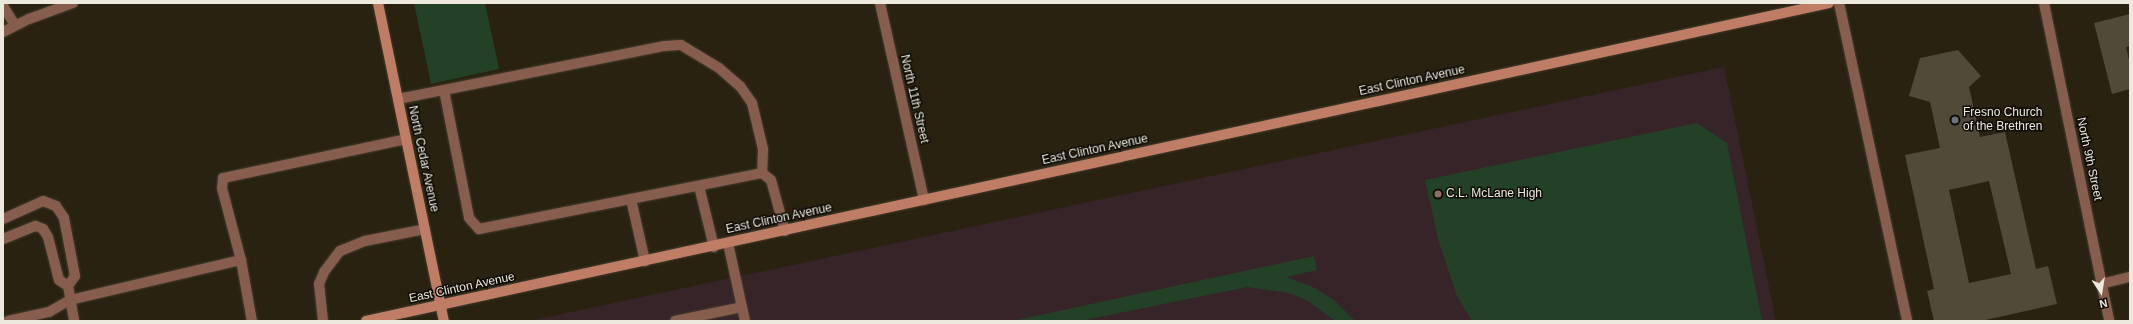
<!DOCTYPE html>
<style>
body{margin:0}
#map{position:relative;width:2133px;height:324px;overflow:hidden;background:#292211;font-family:Helvetica,sans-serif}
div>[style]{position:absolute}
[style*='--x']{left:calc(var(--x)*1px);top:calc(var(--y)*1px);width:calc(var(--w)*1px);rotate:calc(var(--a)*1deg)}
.education>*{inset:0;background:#372428}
.green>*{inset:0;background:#234127}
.building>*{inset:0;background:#514a38}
.roads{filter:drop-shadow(0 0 1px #443e2e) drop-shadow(0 0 1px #443e2e)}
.lane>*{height:10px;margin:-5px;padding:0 5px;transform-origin:5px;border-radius:5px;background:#875d4e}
.street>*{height:10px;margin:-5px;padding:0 5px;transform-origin:5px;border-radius:5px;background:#875d4e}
.secondary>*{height:10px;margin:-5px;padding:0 5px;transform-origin:5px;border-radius:5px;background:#c07d66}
.dots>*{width:11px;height:11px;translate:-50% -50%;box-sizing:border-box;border:2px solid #0f0c05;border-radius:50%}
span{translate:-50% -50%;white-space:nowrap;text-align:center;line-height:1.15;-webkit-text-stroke:3px #0f0c05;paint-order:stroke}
.street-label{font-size:12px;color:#ede9de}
.poi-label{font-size:12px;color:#ede9de}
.left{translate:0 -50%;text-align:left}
.frame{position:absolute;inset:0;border:4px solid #ede9de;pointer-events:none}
.north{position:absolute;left:2081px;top:272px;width:40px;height:40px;-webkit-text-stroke:3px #0f0c05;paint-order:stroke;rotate:168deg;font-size:11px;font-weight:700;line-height:16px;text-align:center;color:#ede9de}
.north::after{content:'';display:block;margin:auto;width:14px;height:18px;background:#ede9de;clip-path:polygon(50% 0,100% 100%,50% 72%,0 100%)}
</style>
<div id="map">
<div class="education">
<i style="clip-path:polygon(1724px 67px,1776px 321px,529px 321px)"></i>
</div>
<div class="green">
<i style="clip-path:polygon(414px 3px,485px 3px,499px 69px,431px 84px)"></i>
<i style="clip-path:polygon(1697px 123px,1727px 143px,1762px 321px,1472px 321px,1457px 296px,1438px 239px,1425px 180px)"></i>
<i style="clip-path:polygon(1314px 256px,1317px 270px,1286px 277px,1315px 288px,1335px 301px,1355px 321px,1335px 321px,1308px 301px,1289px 293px,1247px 287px,1080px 321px,1013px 321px)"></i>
</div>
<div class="building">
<i style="clip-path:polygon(2130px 14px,2130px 46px,2126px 47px,2130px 64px,2130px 89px,2112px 94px,2094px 23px)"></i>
<i style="clip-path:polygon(evenodd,1958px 50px,1981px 76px,1969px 87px,1980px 137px,2005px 132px,2036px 269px,2048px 266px,2057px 304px,1981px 321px,1934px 321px,1927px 291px,1934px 289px,1905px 155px,1940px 148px,1930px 102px,1909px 96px,1920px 58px,1958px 50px,1989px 181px,2011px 274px,1969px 283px,1949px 190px,1989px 181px)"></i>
</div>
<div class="roads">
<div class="lane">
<i style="--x:1839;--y:3;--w:325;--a:77.9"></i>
<i style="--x:3;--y:6;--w:22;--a:58"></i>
<i style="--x:444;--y:90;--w:225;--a:-11.3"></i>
<i style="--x:665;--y:46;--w:16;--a:-4"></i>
<i style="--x:681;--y:45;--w:44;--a:31.2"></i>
<i style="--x:719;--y:68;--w:28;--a:41"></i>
<i style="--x:740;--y:86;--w:21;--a:55"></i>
<i style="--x:752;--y:103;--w:47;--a:76.6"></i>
<i style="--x:763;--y:149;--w:24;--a:92"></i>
<i style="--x:398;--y:99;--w:47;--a:-11.1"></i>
<i style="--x:444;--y:90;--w:130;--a:78.9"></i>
<i style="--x:469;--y:218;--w:15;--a:48"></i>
<i style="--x:479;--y:229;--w:288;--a:-11.2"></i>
<i style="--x:762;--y:173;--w:11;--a:38"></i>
<i style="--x:771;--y:180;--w:53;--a:74.6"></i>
<i style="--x:699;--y:186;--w:63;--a:76.2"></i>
<i style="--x:631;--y:199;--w:64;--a:77.3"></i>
<i style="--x:3;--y:219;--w:44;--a:-24.2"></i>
<i style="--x:43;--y:201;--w:14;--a:21"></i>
<i style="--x:56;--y:206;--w:14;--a:56"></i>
<i style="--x:64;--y:218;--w:59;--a:79.3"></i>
<i style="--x:75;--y:276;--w:12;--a:125"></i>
<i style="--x:3;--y:239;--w:35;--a:-22"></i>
<i style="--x:36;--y:226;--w:8;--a:23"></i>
<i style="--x:43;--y:229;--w:9;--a:58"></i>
<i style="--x:48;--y:237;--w:44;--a:75.7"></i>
<i style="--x:59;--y:280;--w:11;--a:34"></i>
<i style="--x:68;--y:286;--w:36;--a:80"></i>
<i style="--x:728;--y:243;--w:80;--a:77.7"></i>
<i style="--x:241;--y:260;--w:74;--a:-104.8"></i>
<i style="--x:222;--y:188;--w:10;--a:-84"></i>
<i style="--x:223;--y:178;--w:187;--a:-12"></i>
<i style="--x:8;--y:321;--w:42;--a:-12.4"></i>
<i style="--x:49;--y:312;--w:24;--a:-30"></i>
<i style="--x:70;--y:300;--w:176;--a:-13.2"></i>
<i style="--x:241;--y:260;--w:62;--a:79.8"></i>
<i style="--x:323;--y:321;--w:37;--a:-96"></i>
<i style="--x:319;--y:284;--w:13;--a:-67"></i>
<i style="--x:324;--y:272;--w:26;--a:-53"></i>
<i style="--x:340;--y:251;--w:27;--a:-22"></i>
<i style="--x:365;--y:241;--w:61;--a:-11.3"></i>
<i style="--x:675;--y:321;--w:68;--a:-11.8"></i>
</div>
<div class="street">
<i style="--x:880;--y:3;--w:202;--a:77.4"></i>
<i style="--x:2044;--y:3;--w:325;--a:78.4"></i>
<i style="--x:3;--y:32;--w:29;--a:-27"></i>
<i style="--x:29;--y:19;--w:47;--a:-20"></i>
<i style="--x:2101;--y:284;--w:30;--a:-14"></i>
</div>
<div class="secondary">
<i style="--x:378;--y:3;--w:325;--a:78.3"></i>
<i style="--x:366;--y:321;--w:1497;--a:-12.26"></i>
</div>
</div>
<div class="dots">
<i style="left:1955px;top:120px;background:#6b7280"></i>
<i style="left:1438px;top:194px;background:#8d6e63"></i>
</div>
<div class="street-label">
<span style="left:1412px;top:81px;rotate:-12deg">East Clinton Avenue</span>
<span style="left:914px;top:99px;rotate:77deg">North 11th Street</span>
<span style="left:1095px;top:150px;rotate:-12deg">East Clinton Avenue</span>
<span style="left:423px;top:159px;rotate:78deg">North Cedar Avenue</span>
<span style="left:2089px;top:159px;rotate:78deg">North 9th Street</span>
<span style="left:779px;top:219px;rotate:-12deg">East Clinton Avenue</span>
<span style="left:462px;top:288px;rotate:-12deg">East Clinton Avenue</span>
</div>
<div class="poi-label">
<span class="left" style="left:1963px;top:120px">Fresno Church<br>of the Brethren</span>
<span class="left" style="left:1446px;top:194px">C.L. McLane High</span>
</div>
<div class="frame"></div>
<div class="north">N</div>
</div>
